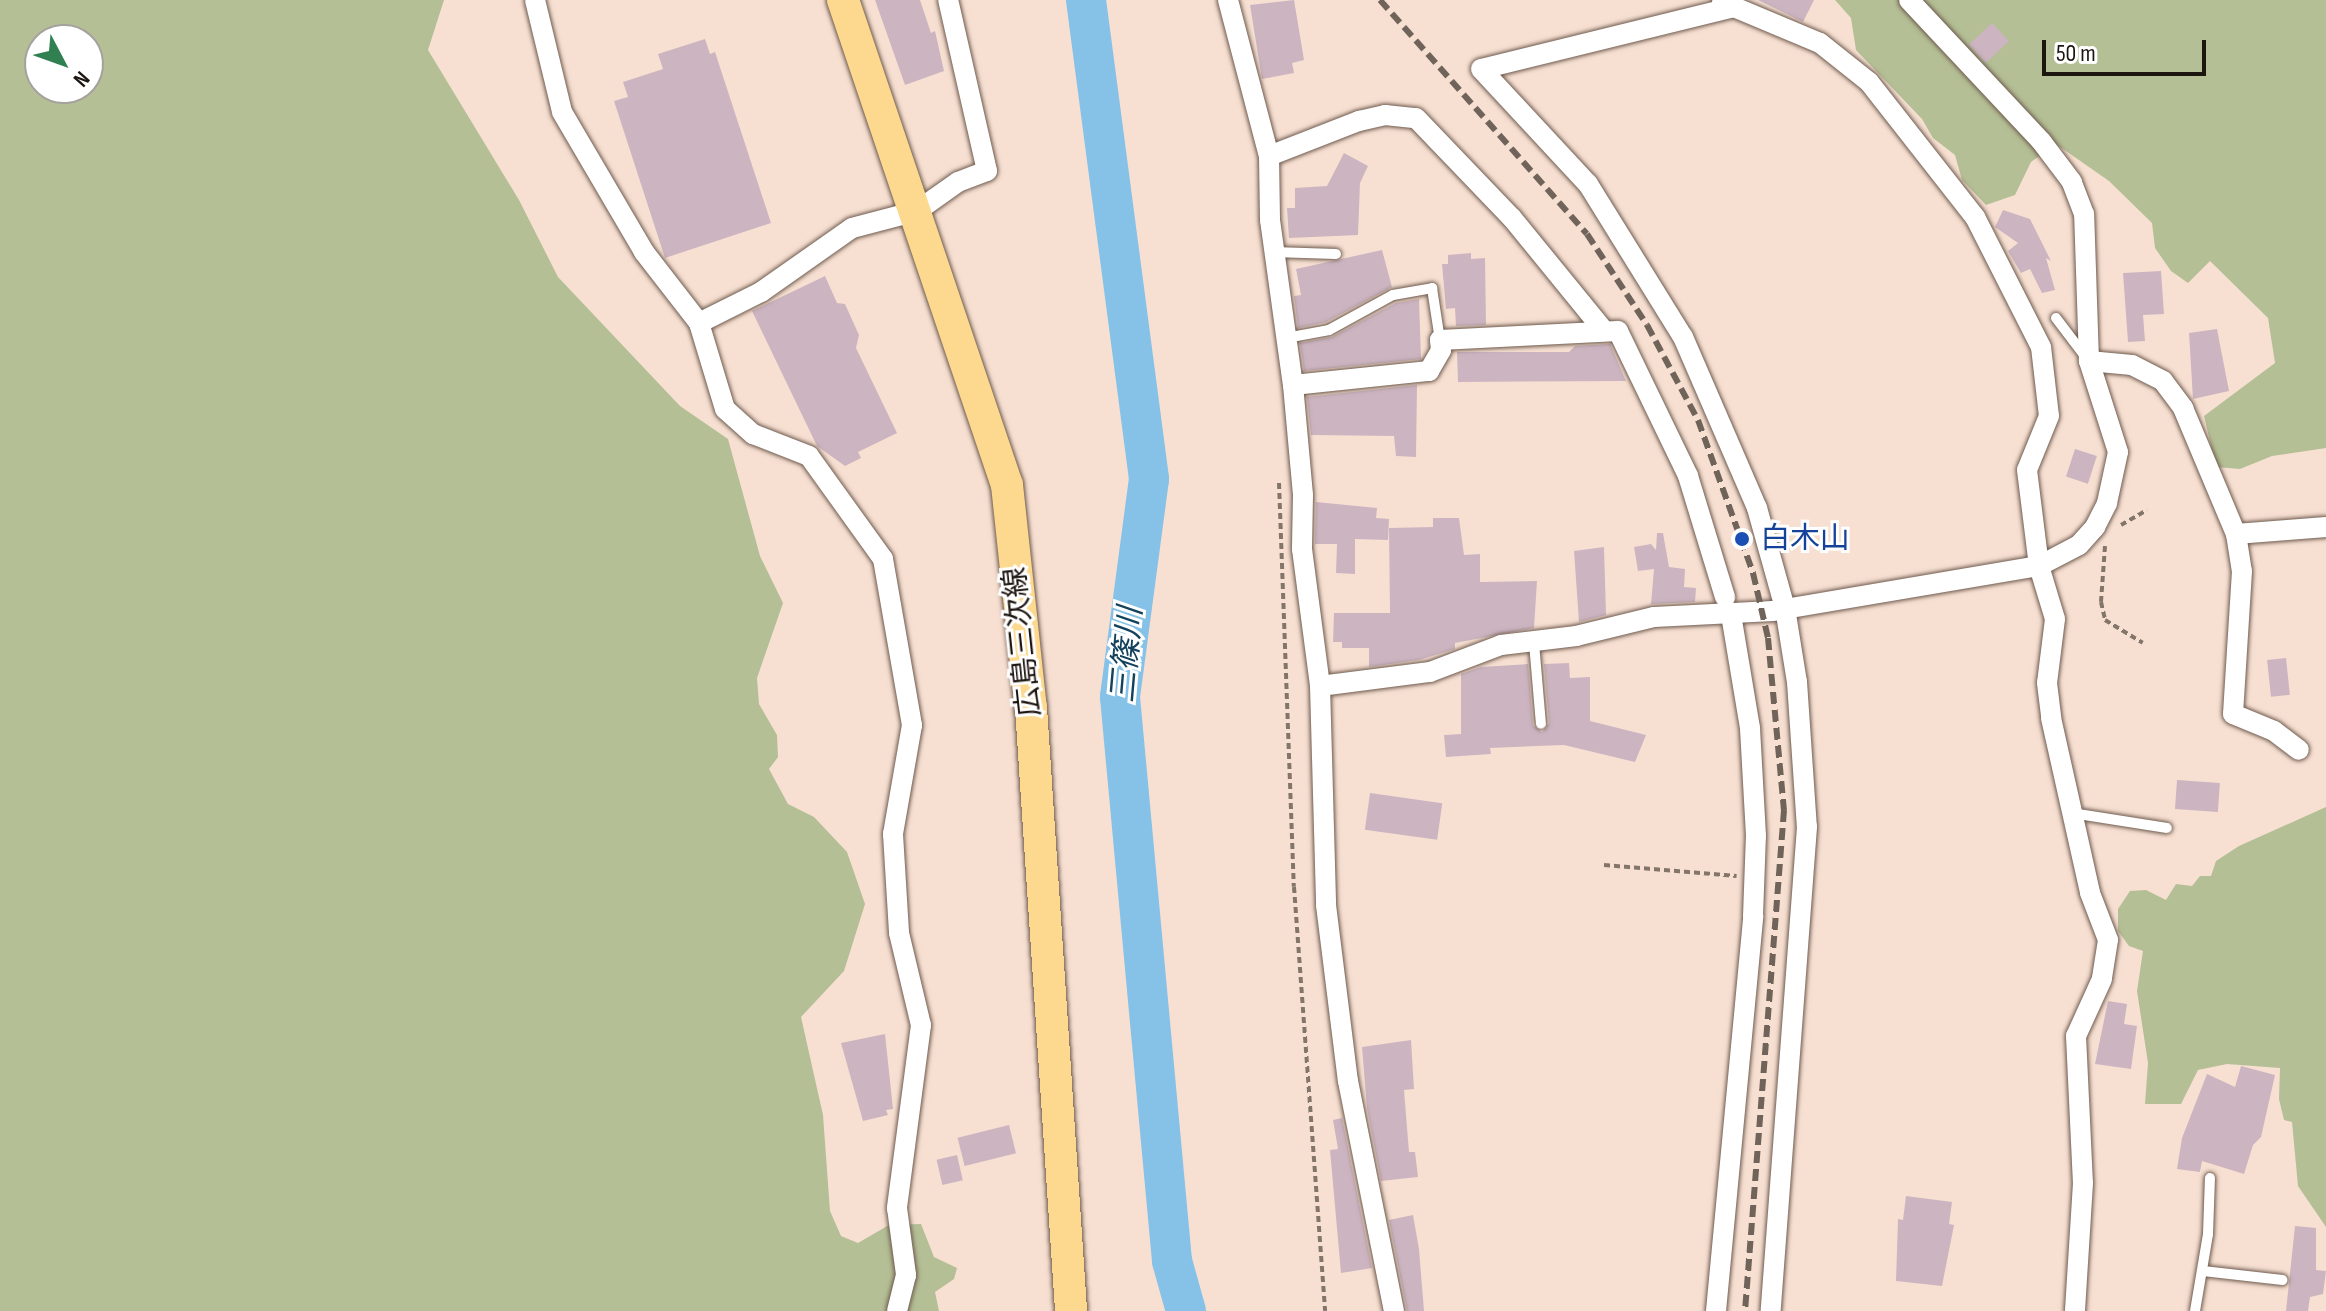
<!DOCTYPE html>
<meta charset="utf-8">
<style>
body{margin:0}
#map{position:relative;width:2326px;height:1311px;overflow:hidden;background:#f7e0d2;font-family:"Sofia Sans Condensed","Noto Sans JP",sans-serif}
div>[style]{position:absolute}
[style*='--x']{left:calc(var(--x)*1px);top:calc(var(--y)*1px);width:calc(var(--w)*1px);rotate:calc(var(--a)*1deg)}
.green>*{inset:0;background:#b4bf95}
.river>*{height:40px;margin:-20px;padding:0 20px;transform-origin:20px;border-radius:20px;background:#86c2e8}
.building>*{inset:0;background:#ccb5c1;transform-origin:0 0}
.path>*{height:4px;margin-top:-2px;transform-origin:0;background:repeating-linear-gradient(90deg,#84756b 0 6px,transparent 0 10px)}
.roads{filter:drop-shadow(0 0 2px #6e5a4e) drop-shadow(0 0 2px #6e5a4e)}
.service>*{height:10px;margin:-5px;padding:0 5px;transform-origin:5px;border-radius:5px;background:#fff}
.minor>*{height:20px;margin:-10px;padding:0 10px;transform-origin:10px;border-radius:10px;background:#fff}
.primary>*{height:32px;margin:-16px;padding:0 16px;transform-origin:16px;border-radius:16px;background:#fcd98f}
.rail>*{height:6px;margin-top:-3px;transform-origin:0;background:repeating-linear-gradient(90deg,#70635a 0 12px,transparent 0 18px)}
.dots>*{width:22px;height:22px;translate:-50% -50%;box-sizing:border-box;border:4px solid #fff;border-radius:50%}
span{translate:-50% -50%;white-space:nowrap;text-align:center;line-height:1.15;-webkit-text-stroke:6px #fff;paint-order:stroke}
.transit-label{font-size:30px;color:#164399}
.left{translate:0 -50%;text-align:left}
.street-label{font-size:30px;color:#1d1510}
.water-label{font-size:32px;color:#13425d;font-style:italic}
.north{position:absolute;left:24px;top:24px;width:80px;height:80px;box-sizing:border-box;background:#fff;border:2px solid #a5a19f;border-radius:50%;rotate:131deg;font-size:22px;font-weight:700;line-height:32px;text-align:center;color:#1d1510}
.north::after{content:'';display:block;margin:auto;width:28px;height:36px;background:#308051;clip-path:polygon(50% 0,100% 100%,50% 72%,0 100%)}
.scale{position:absolute;left:2042px;top:40px;width:164px;height:36px;box-sizing:border-box;border:4px solid #1d1510;border-top:0;padding-left:10px;font-size:24px;line-height:28px;white-space:nowrap;color:#1d1510;-webkit-text-stroke:6px #fff;paint-order:stroke}
</style>
<div id="map">
<div class="green">
<i style="clip-path:polygon(evenodd,0 0,444px 0,428px 50px,519px 200px,558px 277px,680px 406px,728px 439px,760px 556px,783px 603px,757px 678px,759px 704px,777px 735px,778px 757px,769px 769px,788px 804px,814px 817px,847px 852px,865px 904px,844px 971px,801px 1017px,823px 1115px,830px 1211px,841px 1236px,858px 1243px,889px 1225px,921px 1224px,934px 1257px,957px 1268px,954px 1279px,935px 1292px,939px 1311px,0 1311px,0 0,40px 40px,88px 40px,88px 88px,40px 88px,40px 40px)"></i>
<i style="clip-path:polygon(1835px 0,2326px 0,2326px 448px,2272px 456px,2240px 469px,2216px 467px,2204px 416px,2275px 363px,2268px 318px,2210px 261px,2188px 283px,2171px 271px,2155px 248px,2152px 223px,2109px 181px,2056px 144px,2031px 162px,2015px 195px,1986px 205px,1962px 180px,1955px 155px,1933px 138px,1922px 119px,1856px 50px,1851px 18px)"></i>
<i style="clip-path:polygon(2326px 807px,2326px 1227px,2298px 1186px,2292px 1122px,2284px 1120px,2279px 1099px,2280px 1068px,2227px 1064px,2198px 1070px,2181px 1104px,2145px 1104px,2148px 1063px,2137px 991px,2143px 951px,2129px 946px,2118px 931px,2118px 909px,2130px 891px,2146px 890px,2166px 900px,2176px 884px,2192px 886px,2200px 876px,2211px 876px,2216px 861px,2239px 846px)"></i>
</div>
<div class="river">
<i style="--x:1086;--y:0;--w:483;--a:82.5"></i>
<i style="--x:1149;--y:479;--w:220;--a:97.6"></i>
<i style="--x:1120;--y:697;--w:566;--a:84.73"></i>
<i style="--x:1172;--y:1261;--w:52;--a:74.4"></i>
</div>
<div class="building">
<i style="clip-path:polygon(875px 0,920px 0,931px 33px,935px 31px,944px 71px,905px 85px)"></i>
<i style="clip-path:polygon(1294px 0,1304px 60px,1292px 63px,1294px 73px,1262px 79px,1250px 5px)"></i>
<i style="clip-path:polygon(1758px 0,1814px 0,1803px 22px)"></i>
<i style="left:1992px;top:23px;width:25px;height:32px;rotate:47deg"></i>
<i style="clip-path:polygon(705px 39px,710px 54px,715px 52px,771px 223px,665px 258px,614px 101px,628px 97px,623px 82px,663px 69px,658px 54px)"></i>
<i style="clip-path:polygon(1344px 153px,1368px 166px,1360px 183px,1358px 235px,1289px 238px,1287px 208px,1295px 208px,1295px 188px,1327px 186px)"></i>
<i style="clip-path:polygon(2003px 210px,2030px 219px,2051px 261px,2046px 258px,2055px 290px,2042px 293px,2030px 269px,2021px 273px,2008px 251px,2018px 243px,1995px 227px)"></i>
<i style="clip-path:polygon(1382px 250px,1392px 287px,1326px 322px,1298px 328px,1294px 296px,1301px 295px,1296px 269px)"></i>
<i style="clip-path:polygon(1471px 253px,1471px 259px,1485px 258px,1486px 325px,1456px 326px,1455px 308px,1446px 309px,1442px 264px,1448px 264px,1448px 255px)"></i>
<i style="clip-path:polygon(2161px 271px,2164px 314px,2143px 315px,2145px 341px,2128px 342px,2123px 273px)"></i>
<i style="clip-path:polygon(825px 276px,837px 303px,845px 304px,859px 335px,856px 348px,897px 433px,858px 452px,861px 458px,845px 466px,817px 446px,752px 311px)"></i>
<i style="clip-path:polygon(1419px 299px,1421px 359px,1304px 371px,1300px 343px,1332px 337px,1396px 303px)"></i>
<i style="clip-path:polygon(2217px 329px,2229px 391px,2193px 399px,2189px 333px)"></i>
<i style="clip-path:polygon(1610px 344px,1626px 381px,1458px 382px,1457px 352px,1569px 352px,1575px 346px)"></i>
<i style="clip-path:polygon(1417px 385px,1416px 457px,1396px 456px,1394px 436px,1311px 435px,1307px 397px)"></i>
<i style="left:2075px;top:449px;width:23px;height:29px;rotate:18deg"></i>
<i style="clip-path:polygon(1316px 502px,1377px 508px,1376px 518px,1389px 519px,1388px 540px,1355px 539px,1355px 574px,1336px 573px,1337px 544px,1315px 544px)"></i>
<i style="clip-path:polygon(1433px 518px,1459px 518px,1464px 555px,1480px 554px,1480px 582px,1537px 581px,1534px 628px,1455px 643px,1455px 649px,1419px 660px,1369px 667px,1369px 648px,1342px 648px,1342px 642px,1333px 642px,1334px 613px,1390px 613px,1389px 528px,1433px 527px)"></i>
<i style="clip-path:polygon(1657px 533px,1663px 533px,1669px 567px,1685px 569px,1684px 587px,1696px 588px,1695px 602px,1651px 604px,1654px 569px,1638px 571px,1634px 547px,1651px 544px,1656px 550px)"></i>
<i style="clip-path:polygon(1604px 547px,1606px 615px,1579px 622px,1574px 551px)"></i>
<i style="left:2286px;top:658px;width:37px;height:19px;rotate:84deg"></i>
<i style="clip-path:polygon(1569px 663px,1570px 678px,1590px 677px,1590px 721px,1646px 735px,1635px 762px,1564px 745px,1490px 748px,1491px 754px,1446px 757px,1444px 735px,1461px 734px,1461px 674px,1481px 667px,1528px 664px,1533px 725px,1542px 732px,1549px 723px,1544px 664px)"></i>
<i style="left:2177px;top:780px;width:43px;height:29px;rotate:4deg"></i>
<i style="left:1370px;top:793px;width:73px;height:37px;rotate:8deg"></i>
<i style="clip-path:polygon(2108px 1001px,2127px 1004px,2124px 1024px,2137px 1026px,2131px 1069px,2095px 1064px)"></i>
<i style="clip-path:polygon(885px 1034px,893px 1109px,886px 1110px,888px 1115px,863px 1121px,841px 1043px)"></i>
<i style="clip-path:polygon(1411px 1040px,1414px 1089px,1404px 1090px,1409px 1152px,1415px 1152px,1418px 1177px,1381px 1181px,1367px 1108px,1362px 1047px)"></i>
<i style="clip-path:polygon(2241px 1066px,2275px 1075px,2261px 1137px,2253px 1145px,2244px 1174px,2202px 1161px,2200px 1172px,2177px 1169px,2182px 1138px,2207px 1074px,2235px 1087px)"></i>
<i style="clip-path:polygon(1342px 1118px,1372px 1268px,1341px 1273px,1330px 1150px,1338px 1149px,1333px 1120px)"></i>
<i style="left:1009px;top:1125px;width:29px;height:53px;rotate:76deg"></i>
<i style="left:957px;top:1155px;width:26px;height:21px;rotate:77deg"></i>
<i style="clip-path:polygon(1906px 1196px,1952px 1202px,1949px 1224px,1954px 1225px,1942px 1286px,1896px 1281px,1898px 1219px,1903px 1220px)"></i>
<i style="clip-path:polygon(1413px 1215px,1419px 1249px,1424px 1311px,1407px 1311px,1389px 1220px)"></i>
<i style="clip-path:polygon(2295px 1226px,2316px 1228px,2316px 1270px,2326px 1271px,2323px 1294px,2310px 1297px,2308px 1311px,2286px 1311px)"></i>
</div>
<div class="path">
<i style="--x:1279;--y:483;--w:404;--a:87.9"></i>
<i style="--x:1294;--y:887;--w:425;--a:85.8"></i>
<i style="--x:2121;--y:525;--w:30;--a:-30"></i>
<i style="--x:2105;--y:546;--w:56;--a:94.1"></i>
<i style="--x:2101;--y:602;--w:18;--a:77"></i>
<i style="--x:2105;--y:620;--w:44;--a:31.2"></i>
<i style="--x:1604;--y:865;--w:133;--a:4.7"></i>
</div>
<div class="roads">
<div class="service">
<i style="--x:1273;--y:252;--w:63;--a:1.8"></i>
<i style="--x:2056;--y:318;--w:53;--a:52.7"></i>
<i style="--x:1286;--y:338;--w:44;--a:-10.5"></i>
<i style="--x:1329;--y:330;--w:73;--a:-28.7"></i>
<i style="--x:1393;--y:295;--w:40;--a:-10"></i>
<i style="--x:1432;--y:288;--w:53;--a:81.3"></i>
<i style="--x:1534;--y:643;--w:81;--a:85.1"></i>
<i style="--x:2072;--y:813;--w:96;--a:9"></i>
<i style="--x:2203;--y:1271;--w:80;--a:6.5"></i>
<i style="--x:2195;--y:1311;--w:78;--a:-80.4"></i>
<i style="--x:2208;--y:1234;--w:56;--a:-88"></i>
</div>
<div class="minor">
<i style="--x:535;--y:0;--w:115;--a:76.4"></i>
<i style="--x:562;--y:112;--w:162;--a:59.6"></i>
<i style="--x:644;--y:252;--w:90;--a:52.2"></i>
<i style="--x:699;--y:323;--w:90;--a:73.2"></i>
<i style="--x:725;--y:409;--w:38;--a:42"></i>
<i style="--x:753;--y:434;--w:60;--a:21.4"></i>
<i style="--x:809;--y:456;--w:127;--a:54.3"></i>
<i style="--x:883;--y:559;--w:169;--a:80.1"></i>
<i style="--x:912;--y:725;--w:111;--a:99.9"></i>
<i style="--x:893;--y:834;--w:99;--a:86.5"></i>
<i style="--x:899;--y:933;--w:95;--a:76.6"></i>
<i style="--x:921;--y:1025;--w:185;--a:97.5"></i>
<i style="--x:897;--y:1208;--w:68;--a:82.3"></i>
<i style="--x:906;--y:1275;--w:37;--a:104"></i>
<i style="--x:1228;--y:0;--w:161;--a:75.3"></i>
<i style="--x:1269;--y:156;--w:64;--a:89.1"></i>
<i style="--x:1270;--y:220;--w:167;--a:82.1"></i>
<i style="--x:1293;--y:385;--w:110;--a:84.8"></i>
<i style="--x:1303;--y:495;--w:54;--a:91.1"></i>
<i style="--x:1302;--y:549;--w:138;--a:82.5"></i>
<i style="--x:1320;--y:686;--w:219;--a:88.4"></i>
<i style="--x:1326;--y:905;--w:177;--a:82.9"></i>
<i style="--x:1348;--y:1081;--w:235;--a:78.7"></i>
<i style="--x:1722;--y:2;--w:106;--a:22.7"></i>
<i style="--x:1820;--y:43;--w:63;--a:38.5"></i>
<i style="--x:1869;--y:82;--w:172;--a:51.9"></i>
<i style="--x:1975;--y:217;--w:146;--a:63.1"></i>
<i style="--x:2041;--y:347;--w:69;--a:83.4"></i>
<i style="--x:2049;--y:416;--w:58;--a:112.2"></i>
<i style="--x:2027;--y:470;--w:97;--a:82.9"></i>
<i style="--x:2039;--y:566;--w:55;--a:73.2"></i>
<i style="--x:2055;--y:619;--w:64;--a:97.1"></i>
<i style="--x:2047;--y:683;--w:35;--a:83"></i>
<i style="--x:2051;--y:718;--w:179;--a:77.4"></i>
<i style="--x:2090;--y:893;--w:50;--a:69"></i>
<i style="--x:2108;--y:940;--w:39;--a:99"></i>
<i style="--x:2102;--y:979;--w:63;--a:114.5"></i>
<i style="--x:2076;--y:1036;--w:147;--a:87.3"></i>
<i style="--x:2083;--y:1183;--w:128;--a:93.6"></i>
<i style="--x:1734;--y:7;--w:260;--a:166.2"></i>
<i style="--x:1481;--y:69;--w:157;--a:47.1"></i>
<i style="--x:1588;--y:184;--w:180;--a:58.2"></i>
<i style="--x:1683;--y:337;--w:186;--a:66.6"></i>
<i style="--x:1757;--y:508;--w:104;--a:74.4"></i>
<i style="--x:1785;--y:608;--w:75;--a:80.8"></i>
<i style="--x:1797;--y:682;--w:145;--a:86.1"></i>
<i style="--x:1807;--y:827;--w:485;--a:94.3"></i>
<i style="--x:1269;--y:156;--w:97;--a:-21.3"></i>
<i style="--x:1359;--y:121;--w:27;--a:-13"></i>
<i style="--x:1385;--y:115;--w:31;--a:6"></i>
<i style="--x:1416;--y:118;--w:139;--a:46.2"></i>
<i style="--x:1512;--y:218;--w:146;--a:50.8"></i>
<i style="--x:699;--y:323;--w:69;--a:-26.6"></i>
<i style="--x:761;--y:292;--w:111;--a:-35.1"></i>
<i style="--x:852;--y:228;--w:67;--a:-14.7"></i>
<i style="--x:917;--y:211;--w:50;--a:-35.3"></i>
<i style="--x:958;--y:182;--w:31;--a:-21"></i>
<i style="--x:987;--y:171;--w:175;--a:-102.8"></i>
<i style="--x:2089;--y:361;--w:43;--a:5.3"></i>
<i style="--x:2132;--y:365;--w:35;--a:27"></i>
<i style="--x:2163;--y:381;--w:34;--a:53"></i>
<i style="--x:2183;--y:408;--w:137;--a:67.2"></i>
<i style="--x:2236;--y:534;--w:37;--a:81"></i>
<i style="--x:2242;--y:571;--w:143;--a:93.6"></i>
<i style="--x:2233;--y:714;--w:44;--a:22.5"></i>
<i style="--x:2274;--y:731;--w:31;--a:37"></i>
<i style="--x:1293;--y:385;--w:137;--a:-5.9"></i>
<i style="--x:1429;--y:371;--w:24;--a:-60"></i>
<i style="--x:1441;--y:350;--w:10;--a:-96"></i>
<i style="--x:1440;--y:340;--w:178;--a:-2.9"></i>
<i style="--x:1618;--y:331;--w:161;--a:64.2"></i>
<i style="--x:1688;--y:476;--w:127;--a:73"></i>
<i style="--x:2236;--y:534;--w:90;--a:-4.4"></i>
<i style="--x:1320;--y:686;--w:111;--a:-7.3"></i>
<i style="--x:1430;--y:672;--w:76;--a:-20.8"></i>
<i style="--x:1501;--y:645;--w:76;--a:-6.8"></i>
<i style="--x:1576;--y:636;--w:80;--a:-13.7"></i>
<i style="--x:1654;--y:617;--w:119;--a:-2.9"></i>
<i style="--x:1773;--y:611;--w:270;--a:-9.6"></i>
<i style="--x:2039;--y:566;--w:45;--a:-27.7"></i>
<i style="--x:2079;--y:545;--w:24;--a:-48"></i>
<i style="--x:2095;--y:527;--w:27;--a:-63"></i>
<i style="--x:2107;--y:503;--w:52;--a:-77.8"></i>
<i style="--x:2118;--y:452;--w:96;--a:-107.7"></i>
<i style="--x:2089;--y:361;--w:147;--a:-91.9"></i>
<i style="--x:2084;--y:214;--w:34;--a:-111"></i>
<i style="--x:2072;--y:182;--w:51;--a:-127.1"></i>
<i style="--x:2041;--y:141;--w:193;--a:-133.1"></i>
<i style="--x:1716;--y:1311;--w:397;--a:-84.6"></i>
<i style="--x:1753;--y:916;--w:80;--a:-87.9"></i>
<i style="--x:1756;--y:836;--w:108;--a:-93.2"></i>
<i style="--x:1750;--y:728;--w:116;--a:-99.5"></i>
</div>
<div class="primary">
<i style="--x:843;--y:0;--w:512;--a:71.32"></i>
<i style="--x:1007;--y:485;--w:224;--a:83.9"></i>
<i style="--x:1031;--y:708;--w:604;--a:86.2"></i>
</div>
</div>
<div class="rail">
<i style="--x:1380;--y:0;--w:312;--a:48.5"></i>
<i style="--x:1587;--y:234;--w:109;--a:56.6"></i>
<i style="--x:1647;--y:325;--w:108;--a:61.8"></i>
<i style="--x:1698;--y:420;--w:163;--a:70.2"></i>
<i style="--x:1753;--y:573;--w:67;--a:77"></i>
<i style="--x:1768;--y:638;--w:173;--a:84.7"></i>
<i style="--x:1784;--y:810;--w:503;--a:94.45"></i>
</div>
<div class="dots">
<i style="left:1742px;top:539px;background:#1a4fb4"></i>
</div>
<div class="transit-label">
<span class="left" style="left:1760px;top:539px">白木山</span>
</div>
<div class="street-label">
<span style="left:1023px;top:642px;rotate:-96deg">広島三次線</span>
</div>
<div class="water-label">
<span style="left:1128px;top:655px;rotate:-85deg">三篠川</span>
</div>
<div class="north">N</div>
<div class="scale">50 m</div>
</div>
